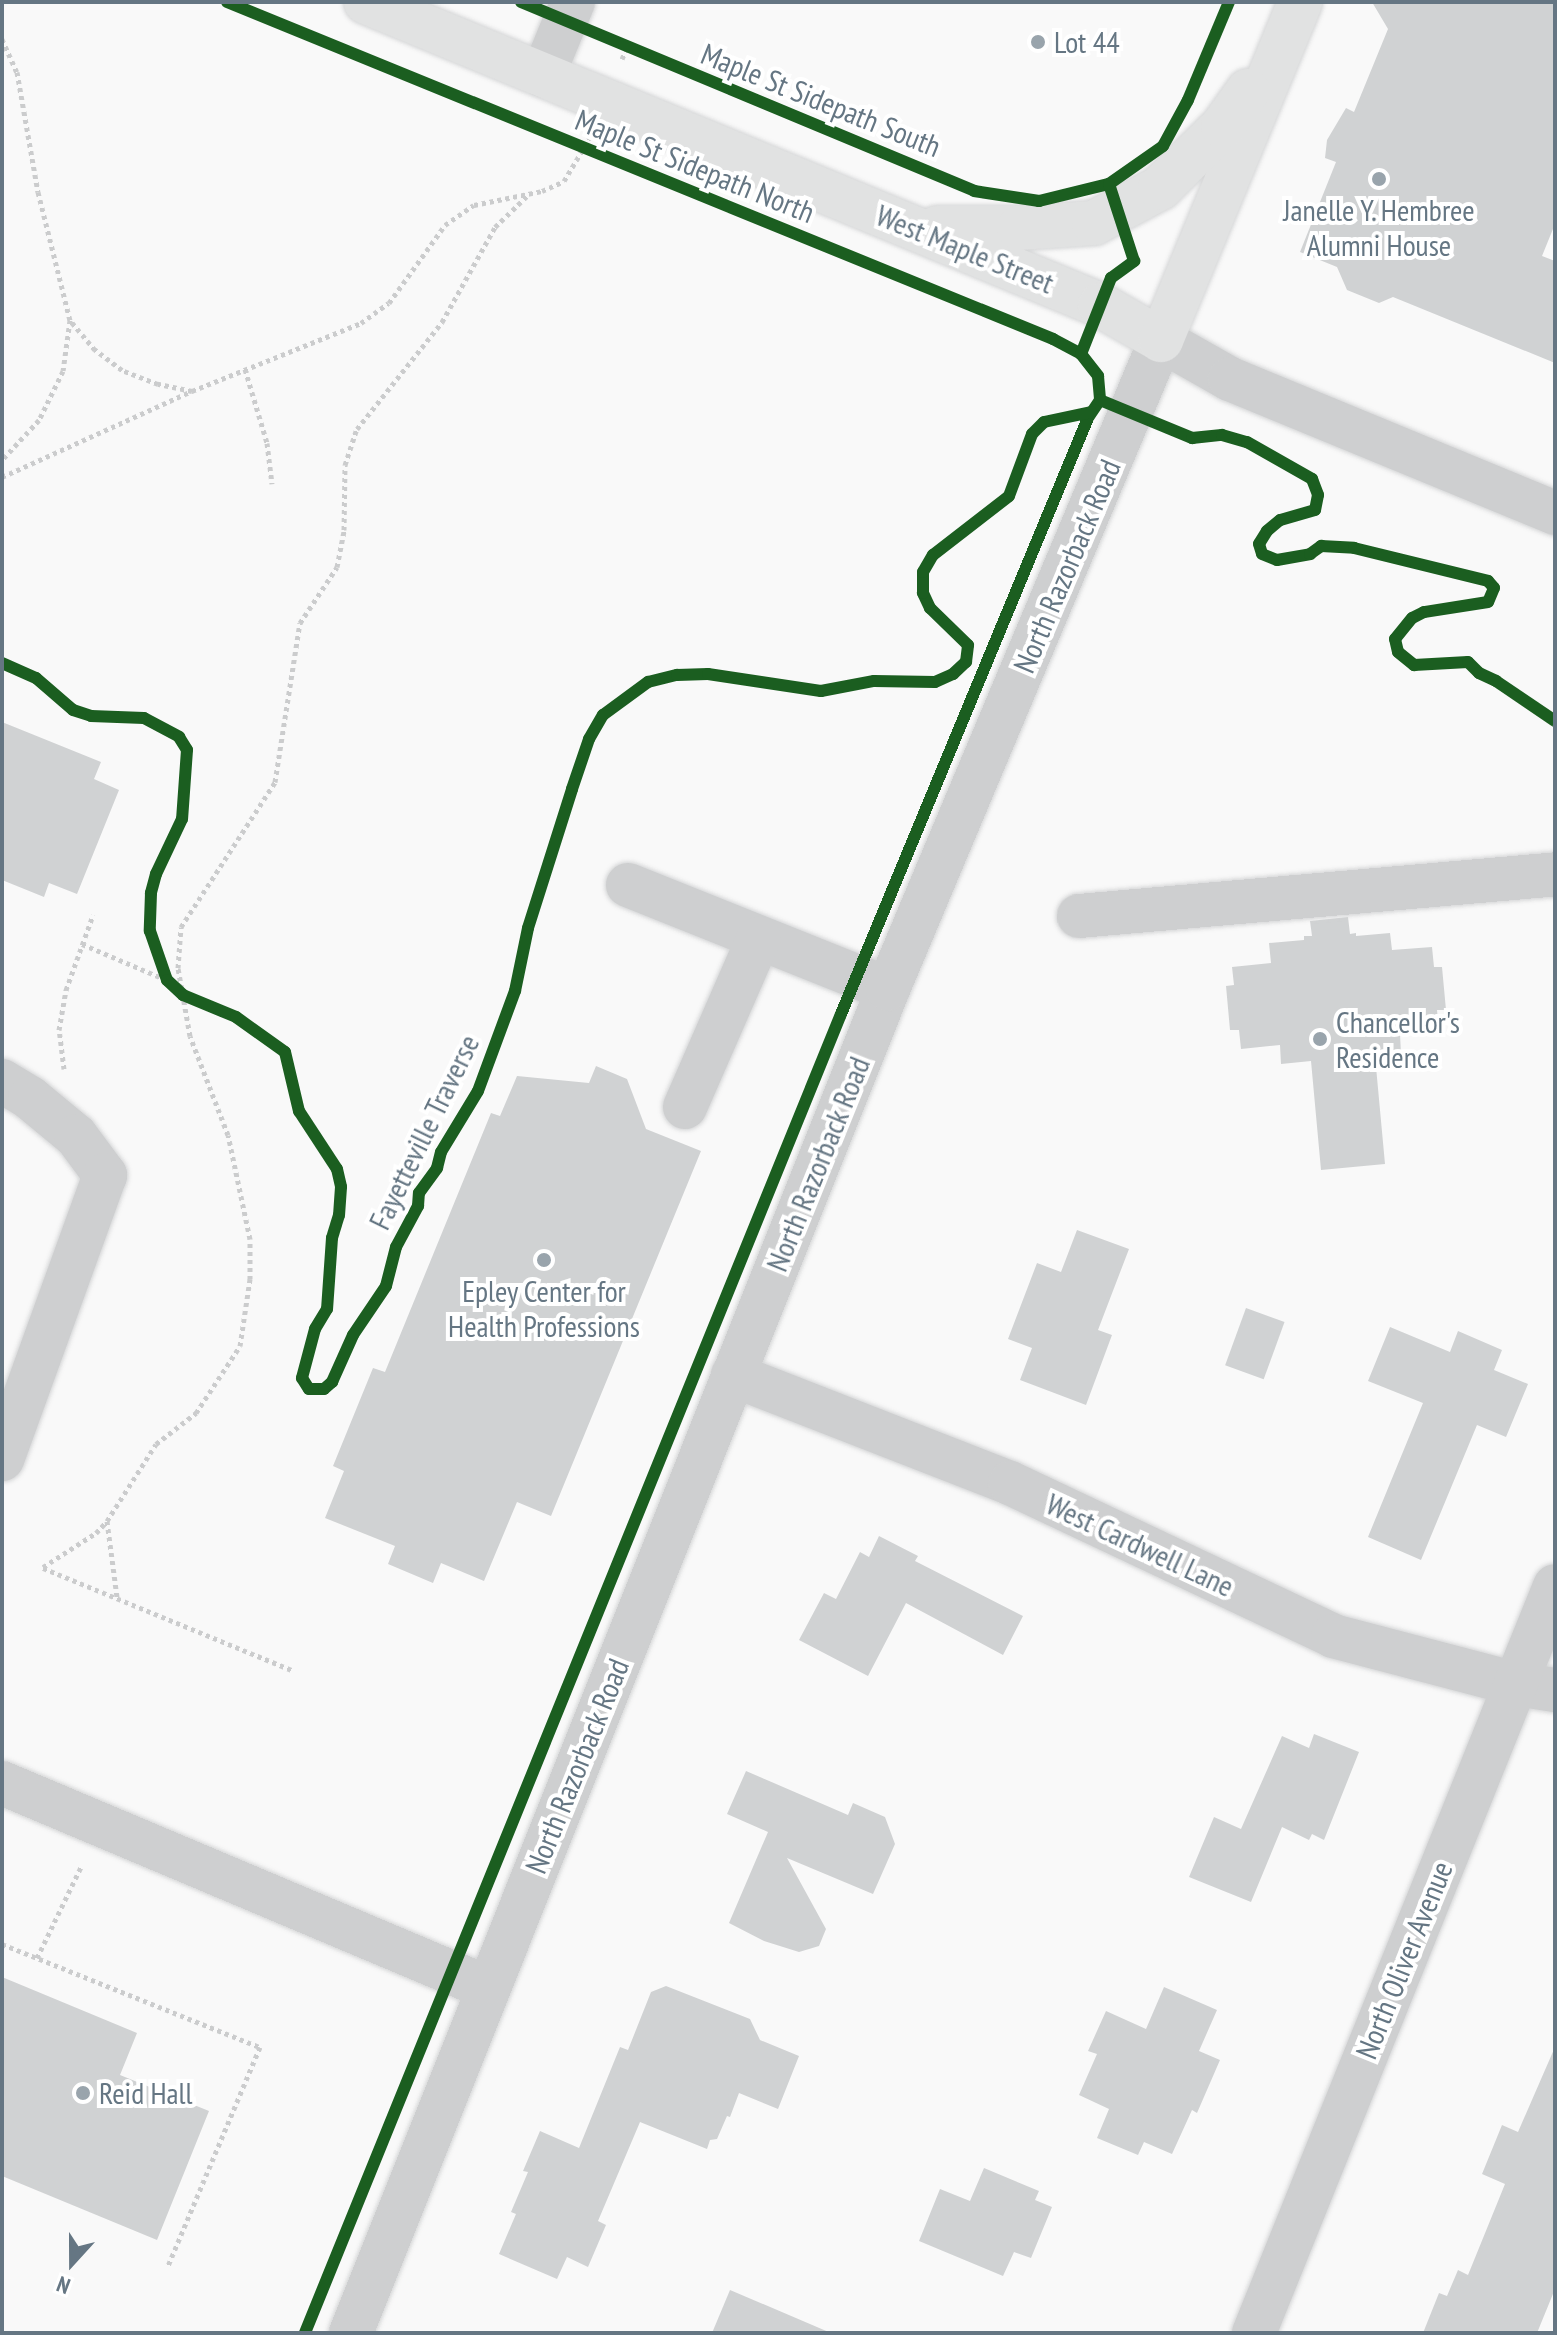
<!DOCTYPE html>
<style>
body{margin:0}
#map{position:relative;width:1557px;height:2335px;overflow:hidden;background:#f9f9f9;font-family:"PT Sans Narrow",sans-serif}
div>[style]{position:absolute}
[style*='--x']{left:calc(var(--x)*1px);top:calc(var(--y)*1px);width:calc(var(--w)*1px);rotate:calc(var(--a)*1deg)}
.building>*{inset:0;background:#d0d2d3;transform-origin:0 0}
.path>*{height:5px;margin-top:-2.5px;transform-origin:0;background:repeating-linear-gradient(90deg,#cbcccd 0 4px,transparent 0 8px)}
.roads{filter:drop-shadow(0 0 2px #d5d6d7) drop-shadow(0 0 2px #d5d6d7)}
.minor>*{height:44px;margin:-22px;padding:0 22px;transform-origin:22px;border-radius:22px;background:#cecfd0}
.major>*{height:44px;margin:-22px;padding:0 22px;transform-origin:22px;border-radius:22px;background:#e1e2e2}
.cycleway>*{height:12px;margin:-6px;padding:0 6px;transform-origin:6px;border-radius:6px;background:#1b5e20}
.dots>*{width:22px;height:22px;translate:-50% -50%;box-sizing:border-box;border:4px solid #fff;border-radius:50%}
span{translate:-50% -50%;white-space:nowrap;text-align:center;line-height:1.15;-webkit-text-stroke:8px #fff;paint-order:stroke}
.poi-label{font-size:30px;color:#657683}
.left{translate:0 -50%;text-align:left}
.street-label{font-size:30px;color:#657683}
.frame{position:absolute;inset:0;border:4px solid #657683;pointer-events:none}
.north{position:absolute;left:32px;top:2223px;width:80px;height:80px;-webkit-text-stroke:6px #fff;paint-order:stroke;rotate:201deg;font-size:22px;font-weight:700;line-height:32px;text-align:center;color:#657683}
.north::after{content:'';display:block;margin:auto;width:28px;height:36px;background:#657683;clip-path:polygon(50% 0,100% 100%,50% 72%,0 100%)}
</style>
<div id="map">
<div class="building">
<i style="clip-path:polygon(1372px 2px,1555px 2px,1555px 224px,1542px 256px,1555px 261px,1555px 363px,1393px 297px,1379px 303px,1347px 290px,1337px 267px,1300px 252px,1336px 162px,1325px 158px,1327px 140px,1346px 108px,1354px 112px,1388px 29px)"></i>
<i style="clip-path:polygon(2px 722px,101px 762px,94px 779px,119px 790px,77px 894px,49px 883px,44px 897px,2px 880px)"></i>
<i style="clip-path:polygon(1348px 917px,1350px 934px,1356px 933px,1356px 936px,1390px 933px,1392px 950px,1432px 947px,1434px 967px,1442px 967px,1446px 1010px,1437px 1010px,1439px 1031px,1400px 1034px,1401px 1054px,1375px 1056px,1385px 1164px,1321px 1170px,1311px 1061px,1281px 1064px,1280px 1045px,1241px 1049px,1239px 1030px,1230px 1030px,1226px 986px,1234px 985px,1232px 967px,1271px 963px,1269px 943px,1304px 940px,1304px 936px,1312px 936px,1310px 921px)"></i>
<i style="clip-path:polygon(596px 1066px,627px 1079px,646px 1129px,701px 1151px,551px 1516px,517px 1502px,484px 1581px,441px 1563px,433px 1583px,388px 1564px,395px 1546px,325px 1518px,344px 1471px,333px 1466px,373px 1368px,385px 1372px,491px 1113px,500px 1116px,517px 1076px,589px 1083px)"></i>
<i style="clip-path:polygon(1077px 1230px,1129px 1249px,1098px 1330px,1112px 1335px,1086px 1405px,1020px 1380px,1032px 1348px,1008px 1339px,1037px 1263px,1061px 1272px)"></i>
<i style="left:1246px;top:1308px;width:41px;height:61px;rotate:20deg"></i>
<i style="clip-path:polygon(1390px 1327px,1450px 1352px,1458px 1331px,1502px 1350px,1494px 1370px,1528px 1384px,1506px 1437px,1477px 1425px,1421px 1560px,1368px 1537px,1423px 1403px,1368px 1381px)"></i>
<i style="clip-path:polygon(879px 1536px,918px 1556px,915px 1561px,1023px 1616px,1003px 1655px,906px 1603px,868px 1676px,799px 1640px,824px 1593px,836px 1599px,860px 1552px,869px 1557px)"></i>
<i style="clip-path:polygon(1314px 1734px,1359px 1752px,1324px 1840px,1312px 1834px,1309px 1840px,1282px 1827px,1251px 1902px,1189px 1877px,1214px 1817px,1241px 1829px,1282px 1736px,1309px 1748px)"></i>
<i style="clip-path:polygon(746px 1771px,848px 1815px,853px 1803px,885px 1817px,895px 1844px,873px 1894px,787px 1858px,826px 1929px,819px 1946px,799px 1952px,764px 1941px,729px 1923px,768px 1832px,727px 1814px)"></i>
<i style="clip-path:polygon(2px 1977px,137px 2033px,120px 2075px,209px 2111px,157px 2240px,2px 2176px)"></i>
<i style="clip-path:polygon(666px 1986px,750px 2019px,760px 2040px,799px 2056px,778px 2109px,739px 2093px,730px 2117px,727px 2116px,717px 2139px,710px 2140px,707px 2149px,640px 2122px,598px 2221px,606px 2225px,588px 2267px,567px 2257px,557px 2279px,499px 2254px,516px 2214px,511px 2212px,528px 2172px,523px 2171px,540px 2131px,579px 2148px,620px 2047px,628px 2050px,651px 1992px)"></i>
<i style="clip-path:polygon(1164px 1987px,1217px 2010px,1199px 2051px,1220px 2060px,1197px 2113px,1192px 2110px,1172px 2154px,1144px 2142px,1138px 2155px,1097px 2138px,1109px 2109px,1079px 2095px,1097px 2054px,1088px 2051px,1106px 2011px,1146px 2029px)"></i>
<i style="clip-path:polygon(1555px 2047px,1555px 2289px,1537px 2333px,1423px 2333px,1439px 2293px,1447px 2296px,1458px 2270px,1468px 2275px,1505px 2184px,1482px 2174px,1502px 2125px,1518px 2132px)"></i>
<i style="clip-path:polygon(984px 2168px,1039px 2191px,1035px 2200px,1052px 2207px,1031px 2258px,1014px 2252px,1003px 2276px,919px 2241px,940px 2189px,970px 2201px)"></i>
<i style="clip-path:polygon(730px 2290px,831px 2333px,712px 2333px)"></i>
</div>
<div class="path">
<i style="--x:2;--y:39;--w:36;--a:66"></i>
<i style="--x:17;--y:72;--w:122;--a:80.1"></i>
<i style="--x:38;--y:192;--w:132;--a:76"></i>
<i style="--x:70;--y:320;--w:51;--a:97.8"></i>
<i style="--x:63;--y:371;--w:55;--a:116.1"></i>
<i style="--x:39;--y:420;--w:54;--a:132.8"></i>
<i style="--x:622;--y:59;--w:13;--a:-67"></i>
<i style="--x:245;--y:369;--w:77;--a:73.4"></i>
<i style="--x:267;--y:443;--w:41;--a:83"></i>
<i style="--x:192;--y:391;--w:182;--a:-21.9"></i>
<i style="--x:361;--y:323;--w:34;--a:-36"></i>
<i style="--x:389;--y:303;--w:96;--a:-54.3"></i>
<i style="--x:445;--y:225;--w:35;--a:-35"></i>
<i style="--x:474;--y:205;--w:69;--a:-11.6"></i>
<i style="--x:542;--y:191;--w:24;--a:-24"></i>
<i style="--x:564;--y:181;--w:49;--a:-59.2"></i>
<i style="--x:2;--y:477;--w:209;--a:-24.4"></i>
<i style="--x:192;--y:391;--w:35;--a:-168"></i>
<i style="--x:158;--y:384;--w:39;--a:-159"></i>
<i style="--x:122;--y:370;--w:34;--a:-143"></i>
<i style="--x:95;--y:350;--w:38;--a:-130"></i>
<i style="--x:82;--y:944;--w:108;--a:23"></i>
<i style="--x:64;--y:1069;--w:39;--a:-97"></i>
<i style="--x:59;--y:1030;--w:41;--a:-80.1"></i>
<i style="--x:66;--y:990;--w:80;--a:-70.2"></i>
<i style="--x:107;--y:1521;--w:77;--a:82.5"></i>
<i style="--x:43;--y:1567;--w:63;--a:-32.7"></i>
<i style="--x:96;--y:1533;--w:16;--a:-47"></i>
<i style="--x:107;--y:1521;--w:91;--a:-57.5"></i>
<i style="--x:156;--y:1444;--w:51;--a:-37.8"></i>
<i style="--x:196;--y:1413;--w:80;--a:-56.7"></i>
<i style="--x:240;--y:1346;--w:68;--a:-81.5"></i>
<i style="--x:250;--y:1279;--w:40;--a:-90"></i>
<i style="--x:250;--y:1239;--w:106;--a:-101.9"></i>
<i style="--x:228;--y:1135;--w:106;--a:-111"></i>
<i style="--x:190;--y:1036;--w:69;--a:-100"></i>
<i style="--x:178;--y:968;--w:41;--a:-85.8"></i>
<i style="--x:181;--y:927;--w:173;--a:-57"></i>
<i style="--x:275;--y:782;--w:161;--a:-81.1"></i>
<i style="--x:300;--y:623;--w:67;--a:-56.5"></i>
<i style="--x:337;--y:567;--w:38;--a:-79"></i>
<i style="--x:344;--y:530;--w:65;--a:-89.1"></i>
<i style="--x:345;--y:465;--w:38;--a:-72"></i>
<i style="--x:357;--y:429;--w:137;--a:-51.5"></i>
<i style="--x:442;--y:322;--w:109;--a:-60.8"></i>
<i style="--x:495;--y:227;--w:47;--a:-44.1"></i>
<i style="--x:43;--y:1568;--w:271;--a:22.3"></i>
<i style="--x:2;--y:1944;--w:278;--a:21.8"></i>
<i style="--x:260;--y:2047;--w:238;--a:112.8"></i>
<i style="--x:37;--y:1958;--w:103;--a:-64.2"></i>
</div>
<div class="roads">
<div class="minor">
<i style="--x:543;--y:75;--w:79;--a:-67.7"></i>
<i style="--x:628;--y:885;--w:280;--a:21.8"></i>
<i style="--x:1079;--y:916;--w:478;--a:-5"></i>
<i style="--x:2;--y:1081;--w:33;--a:31"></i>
<i style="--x:30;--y:1098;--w:60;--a:39.6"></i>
<i style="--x:76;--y:1136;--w:49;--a:53.4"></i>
<i style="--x:105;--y:1175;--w:302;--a:109.9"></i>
<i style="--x:685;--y:1107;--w:184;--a:-66.4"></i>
<i style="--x:733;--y:1375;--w:297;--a:21.3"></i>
<i style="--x:1010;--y:1483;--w:357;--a:25.3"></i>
<i style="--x:1333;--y:1636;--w:189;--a:14.7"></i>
<i style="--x:1516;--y:1684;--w:39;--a:9"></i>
<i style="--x:2;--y:1783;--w:527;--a:22.87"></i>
<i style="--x:351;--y:2333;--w:1447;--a:-68.22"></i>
<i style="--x:888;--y:989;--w:704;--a:-67.19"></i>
<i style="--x:1161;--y:340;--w:79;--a:29.5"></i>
<i style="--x:1230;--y:379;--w:352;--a:22.4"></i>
<i style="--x:1254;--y:2333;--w:805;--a:-68.05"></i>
</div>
<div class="major">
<i style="--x:366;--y:2;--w:794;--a:22.43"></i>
<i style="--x:1100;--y:305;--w:70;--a:29.8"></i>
<i style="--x:1161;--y:340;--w:365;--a:-67.6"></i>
<i style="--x:937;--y:228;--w:82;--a:0"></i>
<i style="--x:1019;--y:228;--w:75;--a:-3.8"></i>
<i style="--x:1094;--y:223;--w:75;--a:-27.9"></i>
<i style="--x:1160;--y:188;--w:88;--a:-44.5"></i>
<i style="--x:1223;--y:126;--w:43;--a:-54.5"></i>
</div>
</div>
<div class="cycleway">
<i style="--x:227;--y:2;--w:892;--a:22.19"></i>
<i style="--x:1053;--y:339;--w:32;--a:28"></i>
<i style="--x:1081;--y:354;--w:28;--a:52"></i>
<i style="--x:1098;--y:376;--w:24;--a:85"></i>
<i style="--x:1100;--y:400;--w:22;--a:124"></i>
<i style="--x:1088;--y:418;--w:645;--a:112.51"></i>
<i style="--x:841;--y:1014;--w:1424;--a:112.12"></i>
<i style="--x:521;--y:2;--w:491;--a:22.6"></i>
<i style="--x:974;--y:191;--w:66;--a:8.7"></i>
<i style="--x:1039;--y:201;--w:72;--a:-13.7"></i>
<i style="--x:1109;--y:184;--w:66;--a:-35.1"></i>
<i style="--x:1163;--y:146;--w:52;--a:-61.5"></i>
<i style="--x:1188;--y:100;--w:106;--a:-67.3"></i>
<i style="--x:1081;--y:354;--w:82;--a:-68.5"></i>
<i style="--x:1111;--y:278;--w:29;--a:-36"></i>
<i style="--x:1134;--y:261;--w:81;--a:-108"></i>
<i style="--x:1100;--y:400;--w:100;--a:22.4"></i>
<i style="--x:1192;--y:438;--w:30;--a:-6"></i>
<i style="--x:1222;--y:435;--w:26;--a:16"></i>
<i style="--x:1247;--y:442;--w:75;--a:29.6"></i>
<i style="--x:1312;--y:479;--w:17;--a:69"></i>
<i style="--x:1318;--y:495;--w:15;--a:101"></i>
<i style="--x:1315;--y:510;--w:36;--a:164"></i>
<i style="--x:1280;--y:520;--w:17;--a:140"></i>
<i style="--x:1267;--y:531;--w:15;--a:122"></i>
<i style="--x:1259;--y:544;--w:10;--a:73"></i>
<i style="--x:1262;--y:554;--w:16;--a:22"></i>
<i style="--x:1277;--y:560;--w:34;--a:-10"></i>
<i style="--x:1310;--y:554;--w:14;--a:-36"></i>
<i style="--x:1321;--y:546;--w:33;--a:3"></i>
<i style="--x:1354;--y:548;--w:138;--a:13.8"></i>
<i style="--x:1488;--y:581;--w:9;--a:49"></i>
<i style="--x:1494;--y:588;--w:15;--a:113"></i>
<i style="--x:1488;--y:602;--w:65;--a:171.1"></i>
<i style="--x:1424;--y:612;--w:13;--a:153"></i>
<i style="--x:1412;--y:618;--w:27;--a:129"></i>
<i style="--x:1395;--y:639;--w:13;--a:77"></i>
<i style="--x:1398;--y:652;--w:21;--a:39"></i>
<i style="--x:1414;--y:665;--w:54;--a:-3.2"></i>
<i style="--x:1468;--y:662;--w:16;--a:45"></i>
<i style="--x:1479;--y:673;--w:19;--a:25"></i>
<i style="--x:1496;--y:681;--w:71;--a:34.1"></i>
<i style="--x:2;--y:663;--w:37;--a:24"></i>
<i style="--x:36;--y:678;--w:49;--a:40.9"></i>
<i style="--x:73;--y:710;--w:19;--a:18"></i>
<i style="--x:91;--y:716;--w:53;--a:2.2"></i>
<i style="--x:144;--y:718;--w:40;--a:28"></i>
<i style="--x:179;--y:737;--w:15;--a:58"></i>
<i style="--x:187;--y:750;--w:69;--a:94.1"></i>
<i style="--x:182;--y:819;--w:61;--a:115.3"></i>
<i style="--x:156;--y:874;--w:20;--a:105"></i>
<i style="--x:151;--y:893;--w:38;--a:92"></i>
<i style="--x:150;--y:931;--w:52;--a:70.9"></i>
<i style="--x:167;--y:980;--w:22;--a:43"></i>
<i style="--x:183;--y:995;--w:57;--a:22.5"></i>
<i style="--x:236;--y:1017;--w:60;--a:35.5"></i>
<i style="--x:285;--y:1052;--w:61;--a:76.7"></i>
<i style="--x:299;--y:1111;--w:69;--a:56.8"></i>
<i style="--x:337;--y:1169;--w:18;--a:77"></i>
<i style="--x:341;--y:1187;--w:28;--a:94"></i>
<i style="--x:339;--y:1215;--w:24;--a:107"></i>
<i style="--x:332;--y:1238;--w:71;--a:94"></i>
<i style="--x:327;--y:1309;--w:23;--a:121"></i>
<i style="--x:315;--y:1329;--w:51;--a:104.9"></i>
<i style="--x:302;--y:1378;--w:13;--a:58"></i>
<i style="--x:309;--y:1389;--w:15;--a:0"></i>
<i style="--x:324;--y:1389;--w:11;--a:-41"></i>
<i style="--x:332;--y:1382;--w:51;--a:-65.9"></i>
<i style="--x:353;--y:1335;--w:59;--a:-56"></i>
<i style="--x:386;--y:1286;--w:40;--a:-75.6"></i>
<i style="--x:396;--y:1247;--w:47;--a:-61.8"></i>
<i style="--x:418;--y:1206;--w:13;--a:-86"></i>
<i style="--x:419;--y:1193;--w:31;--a:-54"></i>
<i style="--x:437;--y:1168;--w:16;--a:-76"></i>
<i style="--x:441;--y:1152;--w:71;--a:-58.8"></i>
<i style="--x:478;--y:1091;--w:107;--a:-69.7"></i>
<i style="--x:515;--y:991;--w:64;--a:-78.3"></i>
<i style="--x:528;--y:928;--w:146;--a:-72.4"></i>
<i style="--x:572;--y:789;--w:53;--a:-71.2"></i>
<i style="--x:589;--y:739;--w:28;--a:-60"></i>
<i style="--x:603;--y:715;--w:56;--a:-36.3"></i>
<i style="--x:648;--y:682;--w:30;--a:-14"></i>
<i style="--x:677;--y:675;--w:31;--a:-2"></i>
<i style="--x:708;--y:674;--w:114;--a:8.6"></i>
<i style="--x:821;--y:691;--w:54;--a:-10.7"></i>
<i style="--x:874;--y:681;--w:61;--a:0.9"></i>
<i style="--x:935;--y:682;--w:20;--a:-24"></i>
<i style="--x:953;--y:674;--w:18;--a:-43"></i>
<i style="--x:966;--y:662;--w:17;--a:-83"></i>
<i style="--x:968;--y:645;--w:53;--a:-135.8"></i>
<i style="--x:930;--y:608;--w:17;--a:-115"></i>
<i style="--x:923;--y:593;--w:21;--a:-90"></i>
<i style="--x:923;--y:572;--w:20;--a:-60"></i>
<i style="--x:933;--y:555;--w:96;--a:-37.8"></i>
<i style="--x:1009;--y:496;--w:66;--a:-69.6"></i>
<i style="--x:1032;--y:434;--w:17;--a:-45"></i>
<i style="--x:1044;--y:422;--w:48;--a:-12"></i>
</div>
<div class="dots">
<i style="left:1038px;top:42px;background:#99a4ac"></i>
<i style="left:1379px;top:179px;background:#99a4ac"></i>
<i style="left:1320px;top:1039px;background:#99a4ac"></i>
<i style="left:544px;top:1260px;background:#99a4ac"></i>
<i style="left:83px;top:2093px;background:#99a4ac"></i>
</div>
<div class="poi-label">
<span class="left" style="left:1054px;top:42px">Lot 44</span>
<span style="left:1379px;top:227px">Janelle Y. Hembree<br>Alumni House</span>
<span class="left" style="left:1336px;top:1039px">Chancellor's<br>Residence</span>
<span style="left:544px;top:1308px">Epley Center for<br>Health Professions</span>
<span class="left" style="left:99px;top:2093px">Reid Hall</span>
</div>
<div class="street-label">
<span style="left:821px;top:100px;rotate:22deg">Maple St Sidepath South</span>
<span style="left:695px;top:166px;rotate:22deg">Maple St Sidepath North</span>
<span style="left:965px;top:249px;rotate:22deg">West Maple Street</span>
<span style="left:1067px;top:566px;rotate:-67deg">North Razorback Road</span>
<span style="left:424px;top:1132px;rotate:-64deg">Fayetteville Traverse</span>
<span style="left:818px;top:1164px;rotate:-68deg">North Razorback Road</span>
<span style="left:1140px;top:1545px;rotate:25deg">West Cardwell Lane</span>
<span style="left:577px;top:1766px;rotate:-68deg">North Razorback Road</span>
<span style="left:1404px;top:1960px;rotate:-68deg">North Oliver Avenue</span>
</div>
<div class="frame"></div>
<div class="north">N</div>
</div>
